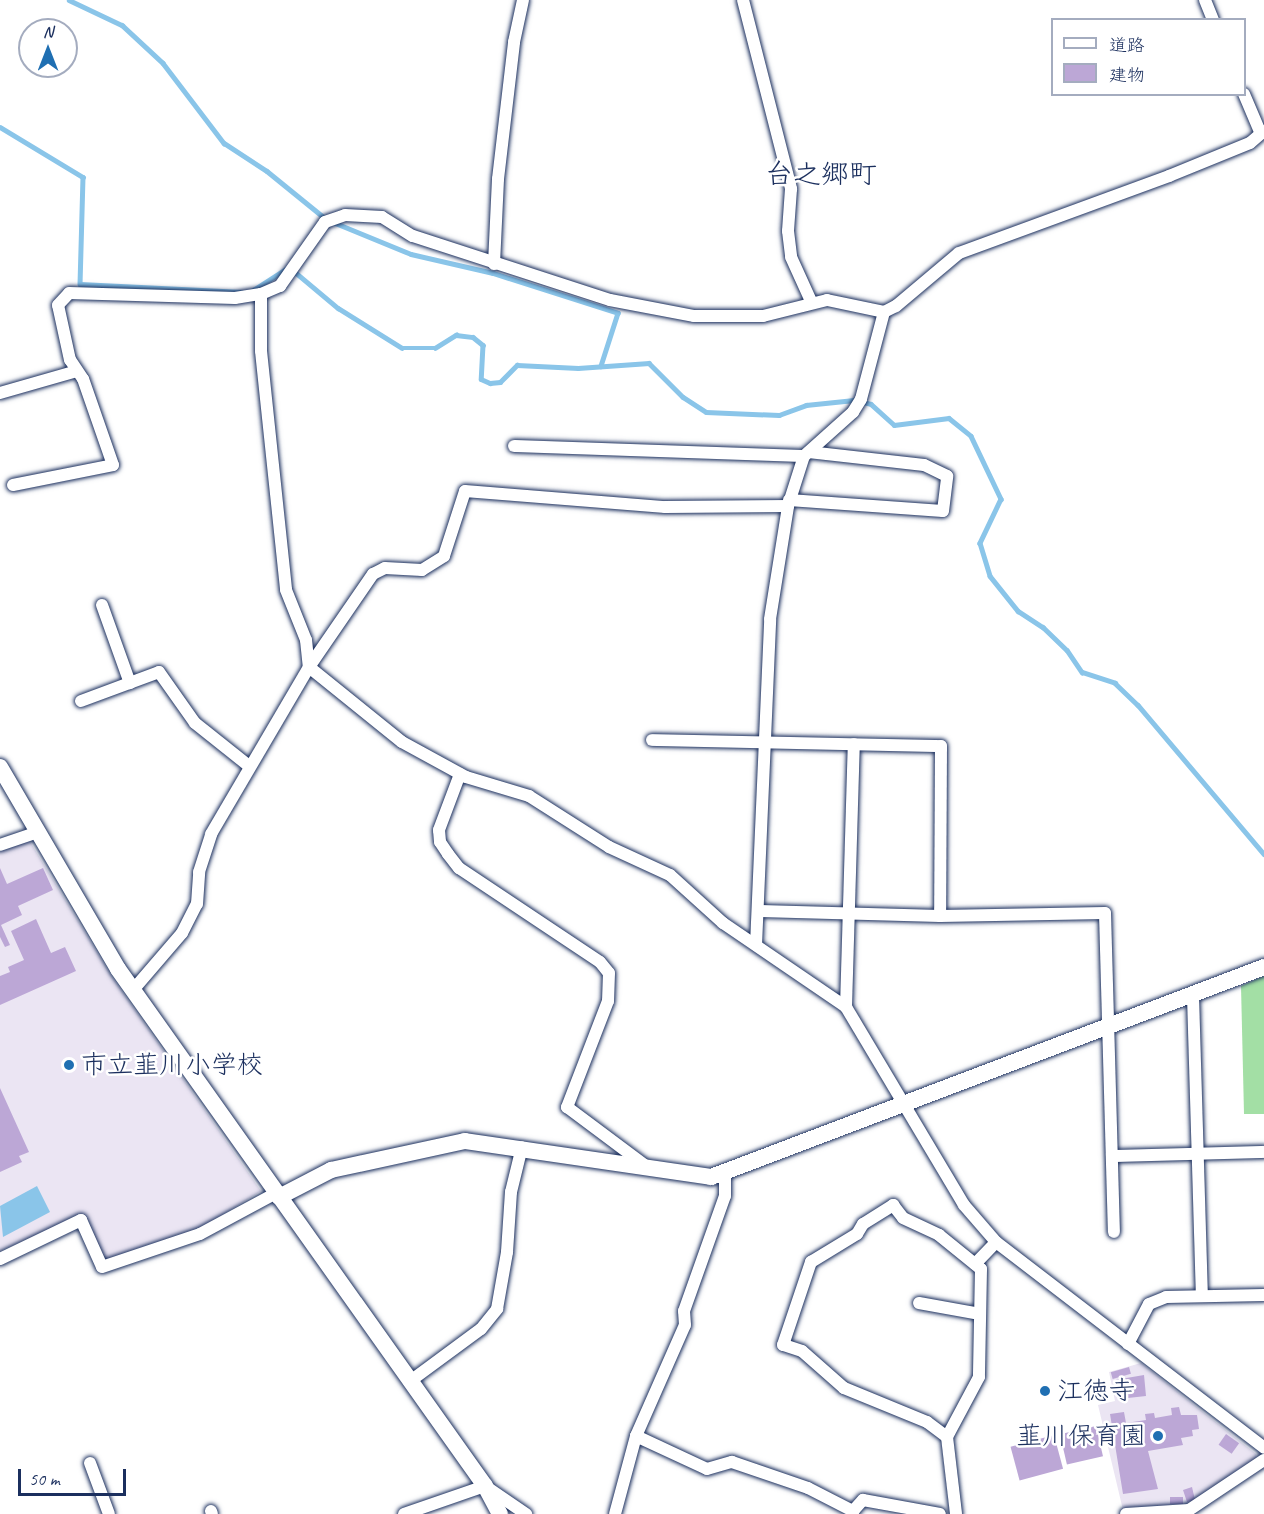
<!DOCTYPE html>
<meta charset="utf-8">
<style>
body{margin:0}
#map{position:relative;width:1264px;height:1514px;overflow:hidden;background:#fff;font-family:Caveat,"Klee One",sans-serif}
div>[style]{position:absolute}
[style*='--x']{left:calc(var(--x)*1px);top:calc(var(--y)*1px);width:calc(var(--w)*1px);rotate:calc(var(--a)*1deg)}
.built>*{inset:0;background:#ebe5f3}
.green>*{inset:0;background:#a3dfa5}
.water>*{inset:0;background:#8ac5e9}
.stream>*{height:4.5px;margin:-2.25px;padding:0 2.25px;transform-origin:2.25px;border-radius:2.25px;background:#8ac5e9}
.building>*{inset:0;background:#bca7d6;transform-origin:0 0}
.roads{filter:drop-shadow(0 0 2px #1b2f5e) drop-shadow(0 0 2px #1b2f5e)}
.street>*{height:12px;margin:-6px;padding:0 6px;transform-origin:6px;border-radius:6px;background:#fff}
.secondary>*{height:16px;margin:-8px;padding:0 8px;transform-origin:8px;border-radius:8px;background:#fff}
.dots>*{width:16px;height:16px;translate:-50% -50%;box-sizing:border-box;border:3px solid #fff;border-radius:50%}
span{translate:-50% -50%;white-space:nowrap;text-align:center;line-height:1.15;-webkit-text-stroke:5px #fff;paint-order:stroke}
.poi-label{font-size:26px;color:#1b2f5e}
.left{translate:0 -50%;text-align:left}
.right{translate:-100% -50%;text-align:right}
.quarter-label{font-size:28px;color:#1b2f5e}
.legend{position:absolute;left:1051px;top:18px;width:195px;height:78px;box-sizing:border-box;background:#fff;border:2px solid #a4acbf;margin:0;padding:8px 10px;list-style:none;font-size:18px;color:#1b2f5e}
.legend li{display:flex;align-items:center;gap:12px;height:30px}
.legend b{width:30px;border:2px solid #a4acbf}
.north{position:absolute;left:18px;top:18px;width:60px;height:60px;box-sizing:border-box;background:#fff;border:2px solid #a4acbf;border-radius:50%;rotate:0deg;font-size:16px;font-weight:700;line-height:24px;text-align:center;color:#1b2f5e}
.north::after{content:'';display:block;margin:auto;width:21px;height:27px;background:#1f6fb2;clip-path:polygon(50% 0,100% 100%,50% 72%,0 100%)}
.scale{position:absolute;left:18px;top:1469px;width:108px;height:27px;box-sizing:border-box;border:3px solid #1b2f5e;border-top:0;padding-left:8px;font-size:18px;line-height:21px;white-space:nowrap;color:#1b2f5e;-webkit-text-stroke:4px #fff;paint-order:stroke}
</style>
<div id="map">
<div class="built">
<i style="clip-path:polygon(29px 840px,112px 977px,261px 1191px,198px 1230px,106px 1262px,82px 1215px,0 1251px,0 849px)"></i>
<i style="clip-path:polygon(1141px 1363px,1256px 1454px,1257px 1460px,1185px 1506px,1123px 1510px,1098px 1405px,1115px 1401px,1109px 1372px)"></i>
</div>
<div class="green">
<i style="clip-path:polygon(1264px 976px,1264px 1114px,1244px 1114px,1241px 986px)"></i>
</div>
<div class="water">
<i style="clip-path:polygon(37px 1186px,50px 1212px,3px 1237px,0 1206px)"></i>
</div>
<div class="stream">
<i style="--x:69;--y:0;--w:59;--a:25.3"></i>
<i style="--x:122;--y:25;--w:56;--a:42.8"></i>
<i style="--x:163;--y:63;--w:101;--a:52.7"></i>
<i style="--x:224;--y:143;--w:51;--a:33.1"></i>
<i style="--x:267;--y:171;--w:76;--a:39.1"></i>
<i style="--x:0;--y:127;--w:97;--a:31.1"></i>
<i style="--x:83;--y:177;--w:107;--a:91.6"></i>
<i style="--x:80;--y:284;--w:162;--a:2.8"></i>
<i style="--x:333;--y:222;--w:84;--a:22.3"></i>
<i style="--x:411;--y:254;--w:84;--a:13"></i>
<i style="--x:493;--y:273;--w:131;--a:17.7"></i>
<i style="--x:618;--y:313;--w:56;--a:107.8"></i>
<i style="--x:250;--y:292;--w:46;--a:-32.7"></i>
<i style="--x:289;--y:267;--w:64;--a:39.9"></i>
<i style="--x:338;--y:308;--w:75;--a:32"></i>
<i style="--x:402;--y:348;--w:33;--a:0"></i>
<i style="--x:435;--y:348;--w:25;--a:-32"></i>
<i style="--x:456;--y:335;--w:17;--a:7"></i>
<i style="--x:473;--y:337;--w:13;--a:39"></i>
<i style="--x:483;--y:345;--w:34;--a:93"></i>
<i style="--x:481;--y:379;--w:10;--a:24"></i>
<i style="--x:490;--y:383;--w:10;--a:-6"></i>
<i style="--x:500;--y:382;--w:24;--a:-45"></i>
<i style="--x:517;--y:365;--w:61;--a:2.8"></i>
<i style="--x:578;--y:368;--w:71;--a:-4"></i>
<i style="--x:649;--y:363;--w:48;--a:45"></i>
<i style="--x:683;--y:397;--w:27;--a:33"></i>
<i style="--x:706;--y:412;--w:73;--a:2.4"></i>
<i style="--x:779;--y:415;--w:29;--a:-20"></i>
<i style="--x:806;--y:405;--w:48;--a:-5.9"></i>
<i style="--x:854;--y:400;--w:17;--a:13"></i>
<i style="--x:871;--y:404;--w:31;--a:42"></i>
<i style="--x:894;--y:425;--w:55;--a:-7.3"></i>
<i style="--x:949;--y:418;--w:28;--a:39"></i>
<i style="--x:971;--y:436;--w:70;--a:64.5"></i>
<i style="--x:1001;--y:499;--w:49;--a:115.5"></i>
<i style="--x:980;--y:543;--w:34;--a:73"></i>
<i style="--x:990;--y:576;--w:45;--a:51.3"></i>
<i style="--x:1018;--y:611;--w:30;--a:33"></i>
<i style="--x:1043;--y:627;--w:33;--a:44"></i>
<i style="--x:1067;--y:650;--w:27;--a:56"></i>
<i style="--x:1082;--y:672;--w:35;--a:18"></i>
<i style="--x:1115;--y:683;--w:32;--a:44"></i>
<i style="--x:1138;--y:705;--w:195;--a:49.8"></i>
</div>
<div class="building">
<i style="clip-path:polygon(0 868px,7px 884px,43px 868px,53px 890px,18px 906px,22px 915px,1px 925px,10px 945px,5px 947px,0 937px)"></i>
<i style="clip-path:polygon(36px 919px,51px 953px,65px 947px,76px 971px,0 1005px,0 976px,10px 972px,8px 967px,24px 960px,11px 931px)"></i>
<i style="clip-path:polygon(0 1088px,29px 1152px,19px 1156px,22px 1162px,0 1172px)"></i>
<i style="left:1129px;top:1367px;width:7px;height:19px;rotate:74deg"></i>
<i style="clip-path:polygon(1144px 1375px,1146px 1396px,1119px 1399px,1115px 1380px)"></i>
<i style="clip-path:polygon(1179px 1407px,1181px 1415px,1197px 1415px,1199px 1429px,1192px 1430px,1193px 1436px,1181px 1438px,1183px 1445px,1148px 1451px,1158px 1489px,1123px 1494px,1110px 1414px,1124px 1412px,1126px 1423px,1146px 1420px,1145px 1414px,1154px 1413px,1155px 1418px,1172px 1415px,1171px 1408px)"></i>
<i style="left:1096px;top:1426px;width:31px;height:37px;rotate:77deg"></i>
<i style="left:1226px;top:1434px;width:16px;height:13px;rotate:35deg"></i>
<i style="left:1054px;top:1435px;width:35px;height:45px;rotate:75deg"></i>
<i style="clip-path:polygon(1192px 1487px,1195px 1500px,1187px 1502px,1183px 1490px)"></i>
<i style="left:1183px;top:1497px;width:7px;height:13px;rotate:90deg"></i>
</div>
<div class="roads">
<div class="street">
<i style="--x:743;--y:0;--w:195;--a:75.7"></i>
<i style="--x:791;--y:189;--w:42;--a:94.1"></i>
<i style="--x:788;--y:231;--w:26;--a:83"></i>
<i style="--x:791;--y:257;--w:48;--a:65.6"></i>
<i style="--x:1205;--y:0;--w:22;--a:68"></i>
<i style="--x:1244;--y:94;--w:43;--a:67"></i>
<i style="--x:494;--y:264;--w:85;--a:-87.3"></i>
<i style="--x:498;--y:179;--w:138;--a:-83.3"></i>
<i style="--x:514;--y:42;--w:43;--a:-77.9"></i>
<i style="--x:261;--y:294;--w:57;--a:90"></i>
<i style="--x:261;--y:351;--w:240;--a:84"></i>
<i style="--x:286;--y:590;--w:54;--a:68.2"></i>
<i style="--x:306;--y:640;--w:27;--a:84"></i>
<i style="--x:309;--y:667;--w:119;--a:38.9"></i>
<i style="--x:402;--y:742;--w:73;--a:28.7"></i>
<i style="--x:466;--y:777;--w:66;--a:16.8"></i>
<i style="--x:529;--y:796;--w:95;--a:32.5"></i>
<i style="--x:609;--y:847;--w:67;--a:24.7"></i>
<i style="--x:670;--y:875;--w:72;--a:42.2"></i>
<i style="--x:723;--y:923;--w:149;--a:34.3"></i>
<i style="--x:846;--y:1007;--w:230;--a:59.2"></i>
<i style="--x:964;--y:1205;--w:49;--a:49.1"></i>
<i style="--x:996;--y:1242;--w:338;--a:37.5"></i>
<i style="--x:0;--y:393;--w:80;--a:-15.9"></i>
<i style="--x:514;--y:446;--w:290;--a:2"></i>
<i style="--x:13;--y:485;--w:102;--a:-11.3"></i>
<i style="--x:113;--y:465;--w:91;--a:-109.2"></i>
<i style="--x:83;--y:379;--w:23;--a:-124"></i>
<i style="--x:70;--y:360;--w:56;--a:-102.3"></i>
<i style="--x:58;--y:305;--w:16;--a:-47"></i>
<i style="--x:69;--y:293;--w:166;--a:1.7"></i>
<i style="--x:235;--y:298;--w:26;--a:-9"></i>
<i style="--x:261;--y:294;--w:21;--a:-23"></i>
<i style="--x:280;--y:286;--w:78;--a:-54.9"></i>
<i style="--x:325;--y:222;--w:21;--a:-19"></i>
<i style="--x:345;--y:215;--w:37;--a:3"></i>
<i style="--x:382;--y:217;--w:36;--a:32"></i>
<i style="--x:413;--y:236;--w:207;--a:18"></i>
<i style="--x:610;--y:300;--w:86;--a:10.8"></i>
<i style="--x:694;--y:316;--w:69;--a:0"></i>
<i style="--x:763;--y:316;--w:66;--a:-14"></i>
<i style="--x:827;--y:300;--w:58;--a:11.9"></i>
<i style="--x:884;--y:312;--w:13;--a:-27"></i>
<i style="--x:896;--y:306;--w:82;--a:-40.1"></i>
<i style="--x:959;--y:253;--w:224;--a:-20.1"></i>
<i style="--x:1169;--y:176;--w:87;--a:-22.2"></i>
<i style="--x:1250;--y:143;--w:18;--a:-41"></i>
<i style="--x:789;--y:500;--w:154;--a:4.1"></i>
<i style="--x:943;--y:511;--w:35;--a:-83"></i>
<i style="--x:947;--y:476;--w:25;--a:-154"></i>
<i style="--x:924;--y:465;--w:116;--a:-173.6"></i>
<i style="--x:102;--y:605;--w:83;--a:70.3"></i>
<i style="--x:81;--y:701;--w:83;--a:-20.4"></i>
<i style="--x:159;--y:672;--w:62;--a:54.8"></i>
<i style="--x:195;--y:723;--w:69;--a:38.5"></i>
<i style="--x:652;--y:740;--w:289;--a:1.2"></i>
<i style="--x:941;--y:746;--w:170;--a:90.3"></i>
<i style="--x:460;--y:774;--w:60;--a:110.6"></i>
<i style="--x:439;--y:830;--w:12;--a:85"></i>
<i style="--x:440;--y:842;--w:14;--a:56"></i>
<i style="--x:448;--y:854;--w:18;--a:52"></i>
<i style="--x:459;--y:868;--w:169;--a:33.7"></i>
<i style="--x:600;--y:962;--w:14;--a:51"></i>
<i style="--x:609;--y:973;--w:28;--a:92"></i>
<i style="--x:608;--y:1001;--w:114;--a:111.1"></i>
<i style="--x:567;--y:1107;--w:99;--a:36.8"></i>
<i style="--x:0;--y:845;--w:40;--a:-18.9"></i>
<i style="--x:760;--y:911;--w:180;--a:1.6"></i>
<i style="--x:940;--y:916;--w:165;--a:-1"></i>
<i style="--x:1105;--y:913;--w:319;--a:88.4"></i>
<i style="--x:756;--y:945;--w:326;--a:-87.5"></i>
<i style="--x:770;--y:619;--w:114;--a:-80.9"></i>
<i style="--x:788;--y:506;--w:52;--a:-72.3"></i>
<i style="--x:804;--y:456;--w:66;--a:-41.9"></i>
<i style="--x:853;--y:412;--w:15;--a:-58"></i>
<i style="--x:861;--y:399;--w:90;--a:-75.2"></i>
<i style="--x:133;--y:990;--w:75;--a:-49.3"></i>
<i style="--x:182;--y:933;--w:33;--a:-63"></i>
<i style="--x:197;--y:904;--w:32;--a:-86"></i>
<i style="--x:199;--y:872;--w:40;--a:-72"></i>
<i style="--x:211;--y:834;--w:194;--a:-59.6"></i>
<i style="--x:309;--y:667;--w:113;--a:-55.5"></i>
<i style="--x:373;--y:574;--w:13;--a:-27"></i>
<i style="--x:385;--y:568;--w:37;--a:3"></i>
<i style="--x:422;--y:570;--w:26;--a:-32"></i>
<i style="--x:444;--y:556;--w:68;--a:-72.1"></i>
<i style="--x:465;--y:491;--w:201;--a:4.6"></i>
<i style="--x:665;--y:507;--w:123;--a:-0.5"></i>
<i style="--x:1193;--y:996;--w:300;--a:88.3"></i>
<i style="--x:846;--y:1007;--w:263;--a:-88.3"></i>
<i style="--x:1112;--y:1156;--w:152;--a:-1.5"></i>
<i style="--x:0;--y:1259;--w:90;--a:-25.7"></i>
<i style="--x:81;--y:1220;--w:51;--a:65.9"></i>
<i style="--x:102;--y:1267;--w:103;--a:-18.6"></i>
<i style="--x:200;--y:1234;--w:86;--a:-28.3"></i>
<i style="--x:975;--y:1264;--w:30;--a:-46"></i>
<i style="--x:919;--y:1303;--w:62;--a:10.2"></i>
<i style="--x:1128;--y:1344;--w:45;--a:-62.3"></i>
<i style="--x:1149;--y:1304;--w:18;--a:-22"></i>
<i style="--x:1166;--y:1297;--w:98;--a:-1.2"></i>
<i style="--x:409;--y:1382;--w:89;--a:-36.4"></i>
<i style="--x:481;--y:1329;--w:26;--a:-51"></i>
<i style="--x:497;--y:1309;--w:58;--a:-80"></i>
<i style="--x:507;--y:1252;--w:60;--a:-86.2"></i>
<i style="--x:511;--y:1192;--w:46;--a:-76.3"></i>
<i style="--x:636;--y:1436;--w:78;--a:24.9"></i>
<i style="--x:707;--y:1469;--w:26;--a:-16"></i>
<i style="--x:732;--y:1462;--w:80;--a:18.9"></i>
<i style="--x:808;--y:1488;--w:51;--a:27.1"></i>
<i style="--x:853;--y:1511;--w:15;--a:-48"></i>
<i style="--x:863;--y:1500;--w:78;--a:10.3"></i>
<i style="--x:947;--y:1437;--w:25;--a:-143"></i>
<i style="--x:927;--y:1422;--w:90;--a:-157.7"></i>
<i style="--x:844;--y:1388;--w:56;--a:-138.6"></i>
<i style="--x:802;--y:1351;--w:20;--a:-162"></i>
<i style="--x:783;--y:1345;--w:88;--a:-71.4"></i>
<i style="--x:811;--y:1262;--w:54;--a:-31.3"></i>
<i style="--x:857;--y:1234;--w:12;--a:-59"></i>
<i style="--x:863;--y:1224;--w:36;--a:-32"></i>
<i style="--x:893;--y:1205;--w:16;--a:52"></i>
<i style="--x:903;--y:1218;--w:40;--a:25"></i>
<i style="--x:939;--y:1235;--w:54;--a:39"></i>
<i style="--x:981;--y:1269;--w:108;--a:91.1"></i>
<i style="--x:979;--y:1377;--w:68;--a:118.1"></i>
<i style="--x:947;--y:1437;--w:78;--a:83.3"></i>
<i style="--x:90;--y:1463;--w:54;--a:69.6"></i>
<i style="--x:211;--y:1511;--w:3;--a:72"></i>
<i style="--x:404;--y:1514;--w:86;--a:-19.1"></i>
<i style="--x:485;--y:1486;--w:50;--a:34.3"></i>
<i style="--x:615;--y:1514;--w:81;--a:-74.9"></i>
<i style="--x:636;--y:1436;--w:121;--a:-66.2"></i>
<i style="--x:685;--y:1325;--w:14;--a:-94"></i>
<i style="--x:684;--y:1311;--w:122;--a:-70.4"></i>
<i style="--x:725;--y:1196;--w:23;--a:-90"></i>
<i style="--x:1126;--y:1514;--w:63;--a:-3.6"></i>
<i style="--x:1189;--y:1510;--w:90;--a:-33.7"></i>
</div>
<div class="secondary">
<i style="--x:0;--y:767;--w:234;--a:59.7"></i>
<i style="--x:118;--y:969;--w:634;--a:54.63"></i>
<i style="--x:485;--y:1486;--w:32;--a:62"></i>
<i style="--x:279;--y:1197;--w:59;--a:-27.4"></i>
<i style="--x:331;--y:1170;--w:137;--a:-12.2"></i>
<i style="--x:465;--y:1141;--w:249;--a:8.3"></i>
<i style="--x:711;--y:1177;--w:592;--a:-20.79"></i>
</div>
</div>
<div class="dots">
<i style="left:69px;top:1065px;background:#1f6fb2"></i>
<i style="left:1045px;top:1391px;background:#1f6fb2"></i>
<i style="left:1158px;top:1436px;background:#1f6fb2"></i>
</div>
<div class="poi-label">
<span class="left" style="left:81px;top:1065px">市立韮川小学校</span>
<span class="left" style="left:1057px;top:1391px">江徳寺</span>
<span class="right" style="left:1146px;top:1436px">韮川保育園</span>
</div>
<div class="quarter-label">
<span style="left:821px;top:174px">台之郷町</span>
</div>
<ul class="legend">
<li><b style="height:8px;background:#fff"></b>道路</li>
<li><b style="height:16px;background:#bca7d6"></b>建物</li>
</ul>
<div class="north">N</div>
<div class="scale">50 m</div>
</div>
